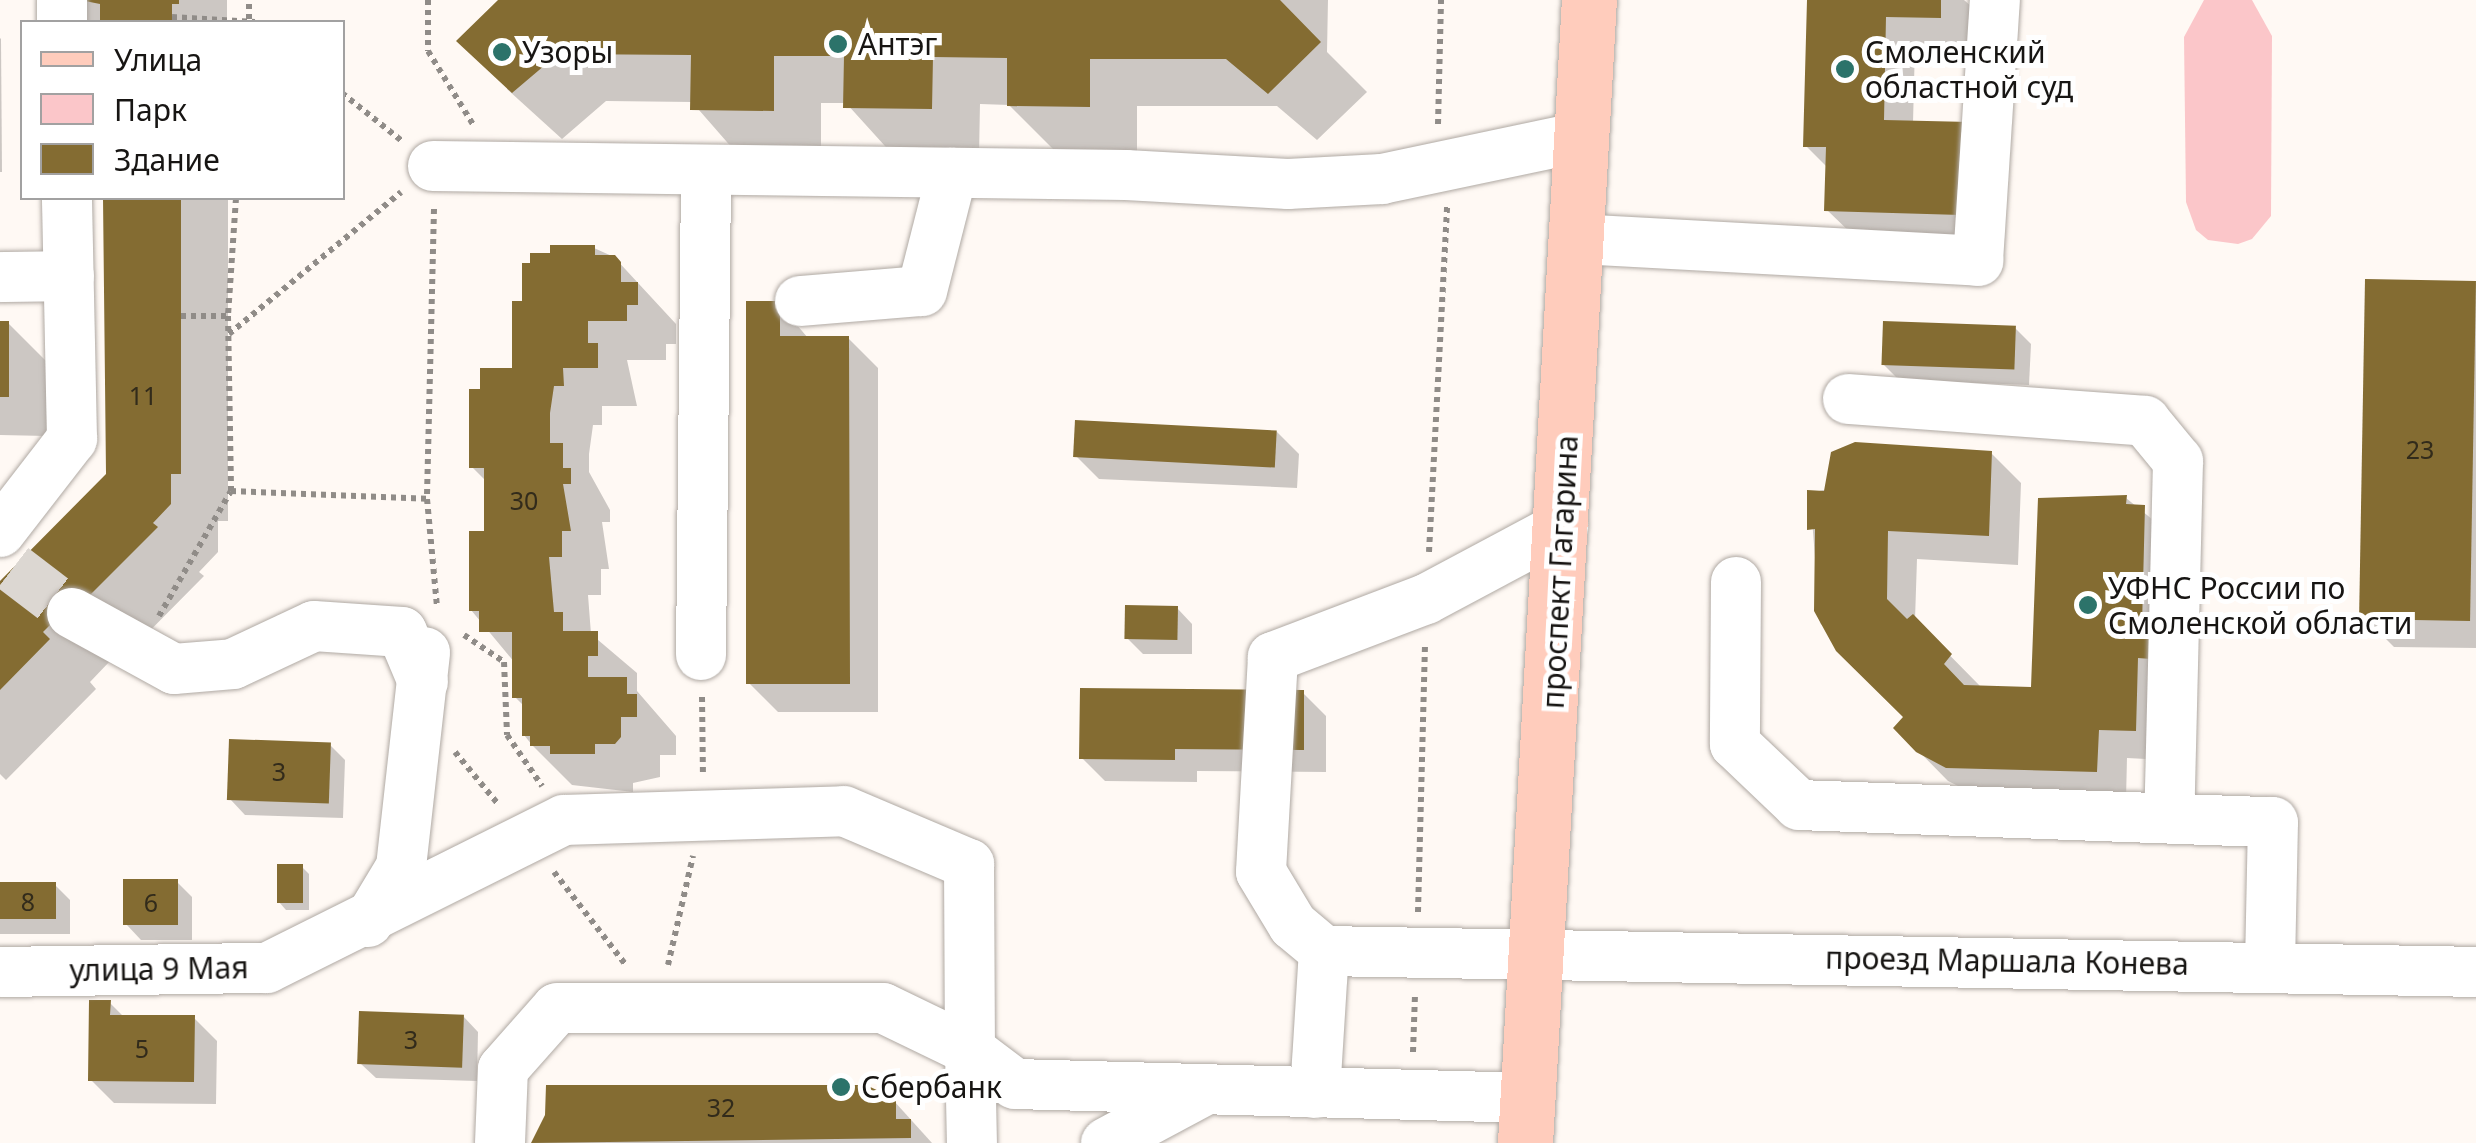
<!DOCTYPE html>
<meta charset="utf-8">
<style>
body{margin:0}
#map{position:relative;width:2476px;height:1143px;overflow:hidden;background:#fff9f4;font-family:"Noto Sans",sans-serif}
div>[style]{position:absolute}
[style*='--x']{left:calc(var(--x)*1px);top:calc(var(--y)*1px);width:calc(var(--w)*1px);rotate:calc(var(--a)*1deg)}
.green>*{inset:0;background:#fbc6c9}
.shadow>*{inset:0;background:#0003;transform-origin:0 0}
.building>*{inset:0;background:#846c32;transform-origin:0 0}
.minor-tunnel>*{height:50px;margin-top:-25px;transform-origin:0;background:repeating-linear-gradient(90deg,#dcd7d2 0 50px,transparent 0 75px)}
.path>*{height:6px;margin-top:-3px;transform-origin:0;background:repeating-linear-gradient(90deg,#908c88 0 5px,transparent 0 10px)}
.roads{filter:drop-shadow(0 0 2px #b0a9a3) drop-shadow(0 0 2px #b0a9a3)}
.minor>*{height:50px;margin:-25px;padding:0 25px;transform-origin:25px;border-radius:25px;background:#fff}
.major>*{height:55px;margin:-27.5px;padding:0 27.5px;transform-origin:27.5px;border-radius:27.5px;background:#ffccbc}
.dots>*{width:28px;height:28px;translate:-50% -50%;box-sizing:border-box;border:5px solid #fff;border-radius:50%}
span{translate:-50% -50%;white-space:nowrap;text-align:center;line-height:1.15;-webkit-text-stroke:10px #fff;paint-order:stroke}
.number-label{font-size:25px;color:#322b1b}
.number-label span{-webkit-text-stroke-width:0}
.poi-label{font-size:30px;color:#171513}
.left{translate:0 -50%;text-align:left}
.street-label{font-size:30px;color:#171513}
.legend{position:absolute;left:20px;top:20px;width:325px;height:180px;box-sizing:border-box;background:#fff;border:2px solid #a2a1a1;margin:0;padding:12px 18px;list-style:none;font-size:30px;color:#171513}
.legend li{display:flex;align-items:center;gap:20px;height:50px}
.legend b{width:50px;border:2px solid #a2a1a1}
</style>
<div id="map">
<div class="green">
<i style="clip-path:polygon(2204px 0,2252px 0,2272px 36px,2271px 216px,2252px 239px,2238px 244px,2208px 240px,2196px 230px,2186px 202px,2184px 37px)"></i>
</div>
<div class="shadow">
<i style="left:82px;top:0;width:145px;height:30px"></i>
<i style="clip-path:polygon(502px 0,1328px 0,1327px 52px,1367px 92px,1317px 140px,1277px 106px,1137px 106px,1137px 154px,1057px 153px,1009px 105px,980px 104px,979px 156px,894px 156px,846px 103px,821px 103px,821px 158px,740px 157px,692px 102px,606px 101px,562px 139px,507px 89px)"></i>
<i style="clip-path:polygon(1809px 0,1964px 0,1971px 6px,1970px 46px,1915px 45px,1913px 123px,1990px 243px,1857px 239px,1827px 210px,1828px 168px,1806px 146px)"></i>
<i style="clip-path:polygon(0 38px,1px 39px,2px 172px,0 172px)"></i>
<i style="clip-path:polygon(105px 198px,228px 198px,228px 521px,218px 521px,218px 552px,199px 572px,204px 576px,116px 665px,111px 660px,90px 682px,96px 689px,6px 780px,0 774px,0 584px,109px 475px)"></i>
<i style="clip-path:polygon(594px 248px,614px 257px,676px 324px,676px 344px,666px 344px,666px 360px,627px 360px,637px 406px,602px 406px,602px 425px,593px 425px,589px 454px,589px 472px,610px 510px,610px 522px,602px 522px,609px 569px,601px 569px,601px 595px,588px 595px,591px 634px,637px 673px,637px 691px,676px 736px,676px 755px,660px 755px,660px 777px,633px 783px,633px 792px,572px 785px,532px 745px,524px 735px,524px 706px,515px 697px,515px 663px,471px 610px,487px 534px,487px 482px,472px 467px,482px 392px,515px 370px,524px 304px)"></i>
<i style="clip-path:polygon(2476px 283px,2476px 648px,2394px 647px,2365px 618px)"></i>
<i style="clip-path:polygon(779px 304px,808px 338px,848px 338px,878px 368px,878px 712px,778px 712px,749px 683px)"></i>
<i style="clip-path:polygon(0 323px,8px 323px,48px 363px,47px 436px,0 435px)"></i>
<i style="clip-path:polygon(2015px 328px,2031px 344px,2029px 385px,1899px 380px,1883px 364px)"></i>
<i style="clip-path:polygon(1276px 431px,1299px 454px,1297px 488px,1099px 479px,1076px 456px)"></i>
<i style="clip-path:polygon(1991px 453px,2021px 483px,2018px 565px,1917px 559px,1915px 620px,1980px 686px,2033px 689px,2126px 498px,2174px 537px,2165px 760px,2127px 758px,2126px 800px,1978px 796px,1948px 781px,1896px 728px,1907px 717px,1820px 623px,1810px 493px)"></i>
<i style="clip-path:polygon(1177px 608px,1192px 624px,1192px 654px,1143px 654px,1127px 638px)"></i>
<i style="clip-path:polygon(1303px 693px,1326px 716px,1326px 772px,1197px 771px,1197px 782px,1105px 781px,1082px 758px)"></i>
<i style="clip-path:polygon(330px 745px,345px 760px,343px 818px,245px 815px,230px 799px)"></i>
<i style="clip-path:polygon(302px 867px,309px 874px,309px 910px,286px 910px,279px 902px)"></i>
<i style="clip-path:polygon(177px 882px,192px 897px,192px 940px,141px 940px,126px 924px)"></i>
<i style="clip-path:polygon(0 884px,55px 885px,70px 900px,70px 934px,0 934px)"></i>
<i style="clip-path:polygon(110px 1003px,124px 1017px,194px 1018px,217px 1041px,216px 1104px,114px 1103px,91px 1080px)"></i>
<i style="clip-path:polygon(463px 1016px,478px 1032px,477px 1081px,376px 1078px,360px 1063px)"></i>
<i style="clip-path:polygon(894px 1101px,932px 1143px,533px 1143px,548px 1115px)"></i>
</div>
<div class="building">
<i style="clip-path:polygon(80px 0,179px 0,179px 4px,172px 4px,172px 22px,100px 22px,100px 4px)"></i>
<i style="clip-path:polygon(498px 0,1280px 0,1321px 42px,1268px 94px,1226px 59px,1090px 59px,1090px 107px,1007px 106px,1007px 58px,933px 57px,932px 109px,843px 108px,844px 56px,774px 56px,774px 111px,690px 110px,691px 55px,558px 54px,512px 93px,456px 41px)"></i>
<i style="clip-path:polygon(1807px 0,1941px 0,1941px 18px,1886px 17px,1884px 120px,1970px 122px,1961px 215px,1824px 211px,1826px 147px,1803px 147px)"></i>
<i style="clip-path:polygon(103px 198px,181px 198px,181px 474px,171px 474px,171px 504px,153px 523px,158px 527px,66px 619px,61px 614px,43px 632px,50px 639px,0 690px,0 581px,106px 474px)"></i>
<i style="clip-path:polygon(550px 245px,595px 245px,595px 255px,615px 255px,621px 262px,621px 282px,638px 282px,638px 305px,627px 305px,627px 321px,588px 321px,588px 343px,598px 343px,598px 368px,563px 368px,564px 386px,554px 386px,550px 413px,550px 443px,563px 443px,563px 468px,571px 468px,571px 484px,563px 484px,571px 531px,562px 531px,562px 557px,549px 557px,554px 612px,563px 612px,563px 631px,598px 631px,598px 656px,588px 656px,588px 677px,627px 677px,627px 694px,637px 694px,637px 717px,621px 717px,621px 737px,615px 744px,595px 744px,595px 754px,550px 754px,550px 746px,530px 746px,530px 736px,522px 736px,522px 698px,512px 698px,512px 632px,479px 632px,479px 611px,469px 611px,469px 531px,484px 531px,484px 468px,469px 468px,469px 389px,480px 389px,480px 368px,512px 368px,512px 301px,522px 301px,522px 263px,530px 263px,530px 253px,550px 253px)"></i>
<i style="left:2365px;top:279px;width:111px;height:340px;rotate:1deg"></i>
<i style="clip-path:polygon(746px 301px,780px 301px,780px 336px,849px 336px,850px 684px,746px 684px)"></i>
<i style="left:0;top:321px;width:9px;height:76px"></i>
<i style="left:1883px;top:321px;width:133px;height:44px;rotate:2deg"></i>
<i style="left:1075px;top:420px;width:202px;height:37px;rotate:3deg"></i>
<i style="clip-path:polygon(1855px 442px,1992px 451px,1989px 536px,1888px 531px,1887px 599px,1907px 619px,1913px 614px,1952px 654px,1944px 664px,1964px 685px,2031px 687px,2038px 498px,2127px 495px,2126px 504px,2145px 505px,2142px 626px,2152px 626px,2151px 659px,2138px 658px,2136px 731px,2099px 730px,2097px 772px,1946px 768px,1916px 752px,1893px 728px,1903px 717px,1836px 651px,1814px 611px,1815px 529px,1807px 530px,1807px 490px,1824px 491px,1831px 452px)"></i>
<i style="left:1125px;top:605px;width:53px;height:34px;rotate:1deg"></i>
<i style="clip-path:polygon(1080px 688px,1304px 690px,1304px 750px,1175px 749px,1175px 760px,1079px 759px)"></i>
<i style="left:229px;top:739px;width:102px;height:61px;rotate:2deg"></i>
<i style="left:277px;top:864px;width:26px;height:39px"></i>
<i style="left:123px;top:879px;width:55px;height:46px"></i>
<i style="left:0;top:882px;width:56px;height:37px"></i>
<i style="clip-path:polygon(89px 1000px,111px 1000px,110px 1015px,195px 1015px,194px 1082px,88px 1081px)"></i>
<i style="left:359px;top:1011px;width:105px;height:53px;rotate:2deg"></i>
<i style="clip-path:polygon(546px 1085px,866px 1085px,896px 1099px,896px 1119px,911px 1119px,911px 1138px,531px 1143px,545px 1115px)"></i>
</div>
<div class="minor-tunnel">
<i style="--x:13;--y:568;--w:74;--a:37.3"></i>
</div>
<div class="path">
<i style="--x:428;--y:0;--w:51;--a:90"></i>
<i style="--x:428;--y:51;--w:88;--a:58.5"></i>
<i style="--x:172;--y:17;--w:83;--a:3.4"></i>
<i style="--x:249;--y:19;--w:19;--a:-90"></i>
<i style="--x:342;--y:93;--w:77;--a:38.7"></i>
<i style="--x:1438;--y:124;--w:124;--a:-88.6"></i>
<i style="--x:236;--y:198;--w:118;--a:93.9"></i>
<i style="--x:228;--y:316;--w:175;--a:89"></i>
<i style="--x:231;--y:491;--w:196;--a:2.3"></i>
<i style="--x:434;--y:209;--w:290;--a:91.4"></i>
<i style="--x:427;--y:499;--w:107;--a:84.7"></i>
<i style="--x:181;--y:316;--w:47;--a:0"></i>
<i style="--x:229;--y:334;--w:223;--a:-39.5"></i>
<i style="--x:1429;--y:552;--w:347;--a:-87"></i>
<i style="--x:159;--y:616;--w:144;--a:-60.1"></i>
<i style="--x:464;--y:635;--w:48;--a:34"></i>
<i style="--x:504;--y:662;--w:73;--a:87.6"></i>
<i style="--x:507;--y:735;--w:62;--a:55.5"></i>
<i style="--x:702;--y:697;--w:77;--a:89.3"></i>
<i style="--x:455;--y:752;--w:67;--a:50.4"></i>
<i style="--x:554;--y:872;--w:118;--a:52.3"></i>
<i style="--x:1418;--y:912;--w:268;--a:-88.5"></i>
<i style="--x:668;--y:965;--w:112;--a:-77.1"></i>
<i style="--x:1413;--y:1052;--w:58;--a:-88"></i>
</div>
<div class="roads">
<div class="minor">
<i style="--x:62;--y:0;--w:22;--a:90"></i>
<i style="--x:433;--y:166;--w:693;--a:0.74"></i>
<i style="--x:1126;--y:175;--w:162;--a:3.2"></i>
<i style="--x:1288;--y:184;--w:94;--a:-3"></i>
<i style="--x:1382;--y:179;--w:203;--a:-11.9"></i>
<i style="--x:1577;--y:239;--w:402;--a:3.1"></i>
<i style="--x:1978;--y:261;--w:262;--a:-86.3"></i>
<i style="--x:0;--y:277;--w:69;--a:-0.8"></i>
<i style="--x:800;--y:301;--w:122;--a:-4.7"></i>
<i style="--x:922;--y:291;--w:122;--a:-75.7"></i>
<i style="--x:1848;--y:399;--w:298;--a:4.2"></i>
<i style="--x:2145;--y:421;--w:52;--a:50.5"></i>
<i style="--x:2178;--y:461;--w:357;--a:91.4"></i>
<i style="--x:1563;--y:526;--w:155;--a:151.9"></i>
<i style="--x:1426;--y:599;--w:164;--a:159.2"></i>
<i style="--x:1273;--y:657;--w:215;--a:93.2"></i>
<i style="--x:1261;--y:872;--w:62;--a:58.9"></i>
<i style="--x:1293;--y:925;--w:40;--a:40"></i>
<i style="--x:1324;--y:951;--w:1152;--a:1.04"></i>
<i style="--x:0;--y:532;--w:118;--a:-52.3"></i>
<i style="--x:72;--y:439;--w:241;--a:-91.2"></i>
<i style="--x:1736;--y:582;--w:162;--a:90.4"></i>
<i style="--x:1735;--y:744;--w:88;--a:43.6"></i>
<i style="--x:1799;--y:805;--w:474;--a:2.1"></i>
<i style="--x:2273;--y:822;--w:145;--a:91.2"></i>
<i style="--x:72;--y:613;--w:116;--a:28.8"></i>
<i style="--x:174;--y:669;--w:59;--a:-4.8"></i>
<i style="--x:233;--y:664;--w:89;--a:-25.1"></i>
<i style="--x:314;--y:626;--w:88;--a:3.9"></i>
<i style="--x:402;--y:632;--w:54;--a:67.2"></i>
<i style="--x:701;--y:655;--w:484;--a:-89.4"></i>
<i style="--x:368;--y:922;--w:64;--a:-59"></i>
<i style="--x:401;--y:867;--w:216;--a:-83.6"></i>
<i style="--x:0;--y:972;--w:267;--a:-0.9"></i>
<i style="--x:267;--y:968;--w:332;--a:-26.5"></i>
<i style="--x:564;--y:820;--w:280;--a:-1.8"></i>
<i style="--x:844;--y:811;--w:136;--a:23"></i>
<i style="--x:969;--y:864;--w:186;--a:89.7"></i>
<i style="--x:970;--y:1050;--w:56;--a:37.1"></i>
<i style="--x:1015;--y:1084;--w:513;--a:1.56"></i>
<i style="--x:1315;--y:1093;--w:142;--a:-86.4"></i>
<i style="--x:500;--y:1143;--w:74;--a:-87.7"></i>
<i style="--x:503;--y:1069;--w:81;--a:-48.5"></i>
<i style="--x:557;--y:1008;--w:326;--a:0"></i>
<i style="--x:883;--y:1008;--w:97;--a:25.8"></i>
<i style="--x:970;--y:1050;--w:93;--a:88.8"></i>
<i style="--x:1106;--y:1143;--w:108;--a:-28.2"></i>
</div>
<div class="major">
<i style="--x:1525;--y:1143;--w:1145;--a:-86.8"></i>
</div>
</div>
<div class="dots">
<i style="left:838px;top:44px;background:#2c736a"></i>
<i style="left:502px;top:52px;background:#2c736a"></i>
<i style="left:1845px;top:69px;background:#2c736a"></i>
<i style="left:2088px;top:605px;background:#2c736a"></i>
<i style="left:841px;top:1087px;background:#2c736a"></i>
</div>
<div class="number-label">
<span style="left:143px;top:395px">11</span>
<span style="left:2420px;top:449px">23</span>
<span style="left:524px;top:500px">30</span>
<span style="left:279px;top:771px">3</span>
<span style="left:28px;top:901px">8</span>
<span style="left:151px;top:902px">6</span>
<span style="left:411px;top:1039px">3</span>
<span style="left:142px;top:1048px">5</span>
<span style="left:721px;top:1107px">32</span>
</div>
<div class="poi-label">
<span class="left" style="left:858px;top:44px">Антэг</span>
<span class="left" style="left:522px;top:52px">Узоры</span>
<span class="left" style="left:1865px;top:69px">Смоленский<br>областной суд</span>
<span class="left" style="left:2108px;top:605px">УФНС России по<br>Смоленской области</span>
<span class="left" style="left:861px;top:1087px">Сбербанк</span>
</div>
<div class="street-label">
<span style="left:1560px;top:572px;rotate:-87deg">проспект Гагарина</span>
<span style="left:2007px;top:961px;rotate:1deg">проезд Маршала Конева</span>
<span style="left:159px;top:969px;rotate:-1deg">улица 9 Мая</span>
</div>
<ul class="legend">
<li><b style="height:12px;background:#ffccbc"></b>Улица</li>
<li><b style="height:28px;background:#fbc6c9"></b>Парк</li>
<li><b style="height:28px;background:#846c32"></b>Здание</li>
</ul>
</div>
